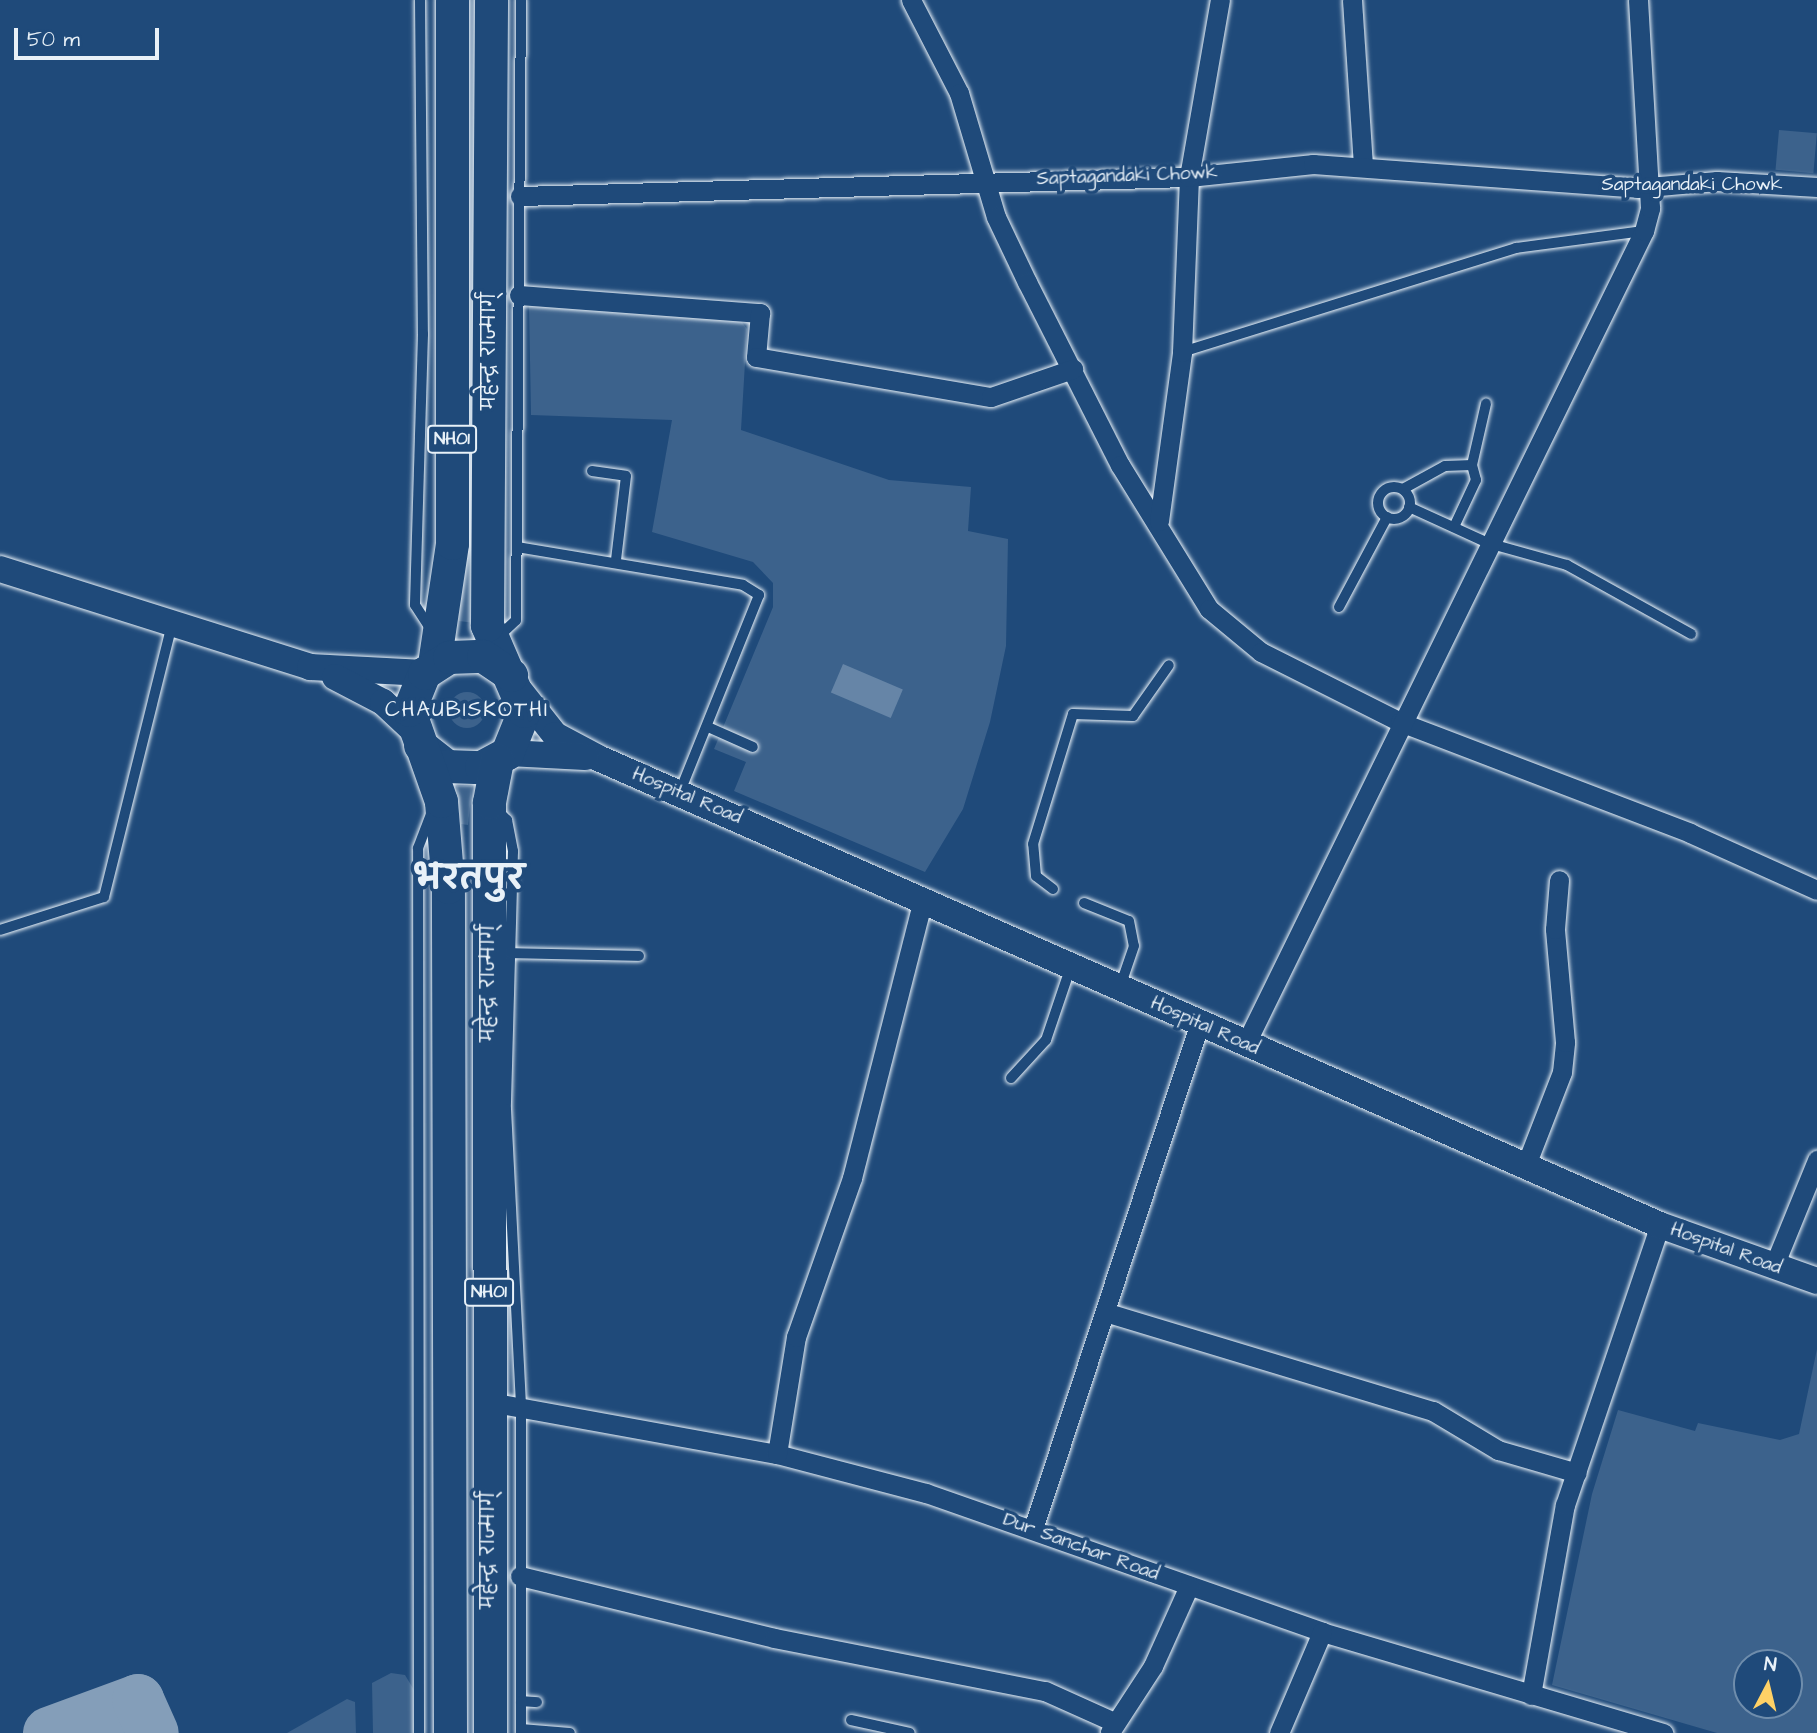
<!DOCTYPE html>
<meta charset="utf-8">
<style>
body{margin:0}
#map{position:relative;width:1817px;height:1733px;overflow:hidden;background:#1f4a7a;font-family:"Architects Daughter","Playpen Sans Deva",sans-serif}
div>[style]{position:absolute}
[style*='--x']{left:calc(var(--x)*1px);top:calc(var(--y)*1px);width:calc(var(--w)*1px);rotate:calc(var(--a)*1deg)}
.green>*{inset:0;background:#3c628c;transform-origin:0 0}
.round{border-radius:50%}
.water>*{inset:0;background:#6685a7;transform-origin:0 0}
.taxiway>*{height:52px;margin:-26px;padding:0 26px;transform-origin:26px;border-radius:26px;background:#849eb9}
.roads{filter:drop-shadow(0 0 2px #e8f1f8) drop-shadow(0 0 2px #e8f1f8)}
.lane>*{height:10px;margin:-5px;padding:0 5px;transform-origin:5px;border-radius:5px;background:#1f4a7a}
.lane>.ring{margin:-5px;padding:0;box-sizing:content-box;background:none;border:10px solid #1f4a7a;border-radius:50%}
.street>*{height:19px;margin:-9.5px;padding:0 9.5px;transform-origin:9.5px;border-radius:9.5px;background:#1f4a7a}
.secondary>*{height:26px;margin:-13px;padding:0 13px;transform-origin:13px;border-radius:13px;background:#1f4a7a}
.highway>*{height:33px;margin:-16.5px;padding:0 16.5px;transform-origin:16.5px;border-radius:16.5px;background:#1f4a7a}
span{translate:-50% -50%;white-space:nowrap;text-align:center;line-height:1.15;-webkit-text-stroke:7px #1f4a7a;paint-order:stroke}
.shield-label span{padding:2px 5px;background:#1f4a7a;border:2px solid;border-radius:5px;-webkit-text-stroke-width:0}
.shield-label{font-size:18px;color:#e8f1f8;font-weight:700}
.street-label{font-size:19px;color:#e8f1f8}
.neighbourhood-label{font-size:21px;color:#e8f1f8;letter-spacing:2px}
.town-label{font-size:33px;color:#e8f1f8;font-weight:700}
.north{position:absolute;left:1733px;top:1649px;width:70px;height:70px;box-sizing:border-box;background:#1f4a7a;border:2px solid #6f8dac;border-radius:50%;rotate:7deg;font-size:19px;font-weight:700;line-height:28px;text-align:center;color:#e8f1f8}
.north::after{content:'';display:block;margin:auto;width:24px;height:32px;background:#ffd166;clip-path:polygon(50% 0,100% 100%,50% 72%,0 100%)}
.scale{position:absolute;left:14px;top:28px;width:145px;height:32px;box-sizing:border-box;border:4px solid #e8f1f8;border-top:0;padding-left:9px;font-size:21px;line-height:24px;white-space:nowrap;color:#e8f1f8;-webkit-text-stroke:5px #1f4a7a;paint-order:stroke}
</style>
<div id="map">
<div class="green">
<i style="clip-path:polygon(465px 0,475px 0,475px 623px,459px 621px)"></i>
<i style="left:1779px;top:130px;width:38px;height:40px;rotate:5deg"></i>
<i style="clip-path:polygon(529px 303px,741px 321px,747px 329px,741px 430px,889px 480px,971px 487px,968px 531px,1008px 539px,1006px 646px,990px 722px,963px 809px,925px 872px,734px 791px,746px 762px,714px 749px,773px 607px,773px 583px,753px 562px,652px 532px,672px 420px,531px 415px)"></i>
<i class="round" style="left:449px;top:692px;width:36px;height:36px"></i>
<i style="clip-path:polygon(457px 786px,472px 786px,468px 825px,461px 824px)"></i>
<i style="clip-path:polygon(evenodd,1817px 1349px,1817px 1733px,1717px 1733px,1552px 1685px,1592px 1494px,1618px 1410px,1695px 1431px,1698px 1423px,1780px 1440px,1799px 1434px,1817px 1349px,1747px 1663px,1789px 1663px,1789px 1705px,1747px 1705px,1747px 1663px)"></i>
<i style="clip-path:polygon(391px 1673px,405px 1675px,414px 1690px,414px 1733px,373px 1733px,372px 1683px)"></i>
<i style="clip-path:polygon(347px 1699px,355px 1702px,356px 1733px,287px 1733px)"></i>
</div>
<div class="water">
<i style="left:843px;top:664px;width:65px;height:31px;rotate:23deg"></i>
</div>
<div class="taxiway">
<i style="--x:49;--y:1733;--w:95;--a:-20.3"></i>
<i style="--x:138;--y:1700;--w:36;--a:66"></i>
</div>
<div class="roads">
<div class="lane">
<i style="--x:420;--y:0;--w:334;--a:89.5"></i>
<i style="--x:423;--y:334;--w:271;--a:91.7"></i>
<i style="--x:415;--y:605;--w:31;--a:57"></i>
<i style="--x:1182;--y:352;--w:350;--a:-17.3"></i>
<i style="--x:1516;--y:248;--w:129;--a:-7.6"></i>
<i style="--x:592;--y:471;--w:34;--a:8"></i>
<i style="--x:626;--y:476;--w:85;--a:96.8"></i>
<i class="ring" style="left:1378px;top:487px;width:22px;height:22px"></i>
<i style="--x:1403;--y:489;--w:48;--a:-28.7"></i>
<i style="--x:1445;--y:466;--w:27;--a:-2"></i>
<i style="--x:1409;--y:507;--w:87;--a:24.5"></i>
<i style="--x:1488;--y:543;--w:82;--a:15.6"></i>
<i style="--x:1567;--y:565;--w:142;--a:29.1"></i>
<i style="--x:1454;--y:527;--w:52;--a:-64.9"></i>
<i style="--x:1476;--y:480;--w:16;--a:-105"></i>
<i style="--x:1472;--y:465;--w:63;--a:-77.1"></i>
<i style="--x:517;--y:547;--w:229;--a:9.5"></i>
<i style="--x:743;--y:585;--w:19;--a:32"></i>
<i style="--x:759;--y:595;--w:212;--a:111.9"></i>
<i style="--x:1339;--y:607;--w:102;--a:-61.9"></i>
<i style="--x:497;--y:638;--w:26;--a:-43"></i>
<i style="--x:516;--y:620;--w:620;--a:-89.54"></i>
<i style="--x:708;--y:727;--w:49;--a:24"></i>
<i style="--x:498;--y:811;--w:13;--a:45"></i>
<i style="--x:507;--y:820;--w:32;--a:79"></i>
<i style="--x:513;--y:851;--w:258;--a:91.6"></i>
<i style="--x:506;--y:1109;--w:297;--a:87.1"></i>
<i style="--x:521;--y:1406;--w:327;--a:90"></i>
<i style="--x:1053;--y:889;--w:21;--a:-143"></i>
<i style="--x:1036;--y:876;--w:32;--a:-95"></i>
<i style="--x:1033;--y:844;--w:136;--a:-72.9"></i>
<i style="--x:1073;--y:714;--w:60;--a:1.9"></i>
<i style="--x:1133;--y:716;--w:62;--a:-54.8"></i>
<i style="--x:1084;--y:903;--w:48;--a:21.8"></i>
<i style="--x:1129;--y:921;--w:25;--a:79"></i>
<i style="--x:1134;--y:946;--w:43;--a:108.9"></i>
<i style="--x:0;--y:930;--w:109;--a:-17.6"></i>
<i style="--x:104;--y:897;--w:280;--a:-76"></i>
<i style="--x:510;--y:953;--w:129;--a:1.3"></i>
<i style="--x:1011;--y:1078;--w:52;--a:-47.4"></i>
<i style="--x:1046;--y:1040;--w:75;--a:-71.3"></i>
<i style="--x:521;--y:1701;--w:16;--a:4"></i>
<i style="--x:851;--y:1720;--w:60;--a:12.4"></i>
<i style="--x:521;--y:1729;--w:49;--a:4.7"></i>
<i style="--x:419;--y:1733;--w:885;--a:-90.06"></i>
<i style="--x:418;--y:848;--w:42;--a:-69"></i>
</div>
<div class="street">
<i style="--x:911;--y:0;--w:105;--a:62.7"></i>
<i style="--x:959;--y:93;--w:129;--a:73.4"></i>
<i style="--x:996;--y:217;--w:72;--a:64.5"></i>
<i style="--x:1027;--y:282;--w:205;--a:63.1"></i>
<i style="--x:1120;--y:465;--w:169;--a:58.3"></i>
<i style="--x:1209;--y:609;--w:67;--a:39.6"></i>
<i style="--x:1261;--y:652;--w:156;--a:26.7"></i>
<i style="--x:1400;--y:722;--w:311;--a:20.9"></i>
<i style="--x:1690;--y:833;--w:139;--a:24.2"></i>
<i style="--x:1352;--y:0;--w:167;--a:86.2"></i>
<i style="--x:520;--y:196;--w:669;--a:-1.63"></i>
<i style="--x:1189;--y:177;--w:125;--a:-6"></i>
<i style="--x:1313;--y:164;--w:325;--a:4.2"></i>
<i style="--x:1637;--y:188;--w:80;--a:-5"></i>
<i style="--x:1717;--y:181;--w:100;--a:3.4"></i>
<i style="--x:519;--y:295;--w:242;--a:4.3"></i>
<i style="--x:760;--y:313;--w:44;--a:95.2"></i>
<i style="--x:756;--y:357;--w:238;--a:9.7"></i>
<i style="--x:991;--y:397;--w:87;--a:-18.9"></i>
<i style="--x:1159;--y:521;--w:171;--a:-82.2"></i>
<i style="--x:1182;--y:352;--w:175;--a:-87.7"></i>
<i style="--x:1189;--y:177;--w:180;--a:-80.1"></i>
<i style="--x:1245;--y:1045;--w:907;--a:-63.89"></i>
<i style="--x:1644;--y:231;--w:24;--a:-75"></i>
<i style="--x:1650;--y:208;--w:208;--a:-93.3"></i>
<i style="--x:1526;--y:1165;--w:100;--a:-68.8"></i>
<i style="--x:1562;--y:1072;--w:30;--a:-84"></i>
<i style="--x:1565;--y:1042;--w:113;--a:-95.1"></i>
<i style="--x:1555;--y:929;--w:49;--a:-85.3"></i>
<i style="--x:1773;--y:1268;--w:117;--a:-67.8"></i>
<i style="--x:1108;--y:1313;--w:339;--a:16.8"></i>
<i style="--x:1433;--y:1411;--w:76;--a:31"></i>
<i style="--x:1498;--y:1450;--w:82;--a:16.2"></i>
<i style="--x:490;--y:1402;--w:292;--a:10.3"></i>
<i style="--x:777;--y:1454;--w:154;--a:14.7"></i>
<i style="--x:926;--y:1493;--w:420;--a:19.3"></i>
<i style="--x:1322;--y:1632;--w:356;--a:16.5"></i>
<i style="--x:777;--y:1454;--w:119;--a:-80.8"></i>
<i style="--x:796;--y:1337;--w:169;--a:-70.6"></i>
<i style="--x:852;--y:1178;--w:288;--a:-75.7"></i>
<i style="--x:1033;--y:1529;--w:531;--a:-71.77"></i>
<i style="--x:520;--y:1576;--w:261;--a:13.7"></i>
<i style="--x:774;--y:1638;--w:276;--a:11.1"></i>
<i style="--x:1045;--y:1691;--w:76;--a:24.2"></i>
<i style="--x:1531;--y:1695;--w:193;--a:-79.9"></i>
<i style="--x:1565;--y:1505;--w:296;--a:-71.3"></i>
<i style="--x:1110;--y:1732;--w:79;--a:-56.9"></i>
<i style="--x:1153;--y:1666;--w:88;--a:-65.8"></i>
<i style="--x:1279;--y:1733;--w:110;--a:-66.9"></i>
</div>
<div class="secondary">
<i style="--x:0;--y:569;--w:325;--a:17.5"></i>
<i style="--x:310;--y:667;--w:114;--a:3"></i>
<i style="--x:335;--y:677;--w:54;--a:27.5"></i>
<i style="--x:383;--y:702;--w:38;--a:43"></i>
<i style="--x:521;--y:692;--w:55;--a:51.7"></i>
<i style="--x:555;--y:735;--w:49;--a:28.1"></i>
<i style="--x:598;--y:758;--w:1160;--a:23.74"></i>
<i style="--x:1660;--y:1225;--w:167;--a:19.6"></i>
<i style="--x:507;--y:753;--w:79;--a:2.9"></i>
</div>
<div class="highway">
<i style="--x:434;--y:664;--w:122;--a:-81.5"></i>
<i style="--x:452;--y:543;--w:543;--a:-90"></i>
<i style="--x:420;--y:745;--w:34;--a:38"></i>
<i style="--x:447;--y:766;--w:34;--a:2"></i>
<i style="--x:481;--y:767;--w:30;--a:-28"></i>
<i style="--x:507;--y:753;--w:45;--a:-68"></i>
<i style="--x:524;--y:711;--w:94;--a:-113.3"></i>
<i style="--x:487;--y:625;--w:625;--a:-89.63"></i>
<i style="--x:450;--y:1733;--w:846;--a:-90.14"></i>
<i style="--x:448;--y:887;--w:86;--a:-94.7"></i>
<i style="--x:441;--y:801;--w:96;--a:-109.4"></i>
<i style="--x:409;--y:710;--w:40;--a:-68"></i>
<i style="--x:424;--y:673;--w:30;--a:-33"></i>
<i style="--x:449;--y:657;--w:34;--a:-2"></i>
<i style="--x:483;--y:656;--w:34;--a:34"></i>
<i style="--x:490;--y:1733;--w:931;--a:-90.06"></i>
<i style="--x:489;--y:802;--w:43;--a:-79.2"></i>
</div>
</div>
<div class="shield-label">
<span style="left:452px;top:439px">NH01</span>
<span style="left:489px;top:1292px">NH01</span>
</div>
<div class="street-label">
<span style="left:1127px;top:176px;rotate:-2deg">Saptagandaki Chowk</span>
<span style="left:1692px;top:185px">Saptagandaki Chowk</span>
<span style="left:490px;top:351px;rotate:-90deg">महेन्द्र राज्मार्ग्</span>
<span style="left:687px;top:796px;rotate:23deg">Hospital Road</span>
<span style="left:489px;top:983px;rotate:-90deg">महेन्द्र राज्मार्ग्</span>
<span style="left:1205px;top:1026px;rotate:24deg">Hospital Road</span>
<span style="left:1726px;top:1249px;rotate:20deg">Hospital Road</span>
<span style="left:1081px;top:1547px;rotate:20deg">Dur Sanchar Road</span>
<span style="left:489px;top:1550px;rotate:-90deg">महेन्द्र राज्मार्ग्</span>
</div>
<div class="neighbourhood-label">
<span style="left:467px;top:710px">CHAUBISKOTHI</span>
</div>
<div class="town-label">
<span style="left:469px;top:879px">भरतपुर</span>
</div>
<div class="north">N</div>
<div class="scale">50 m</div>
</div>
